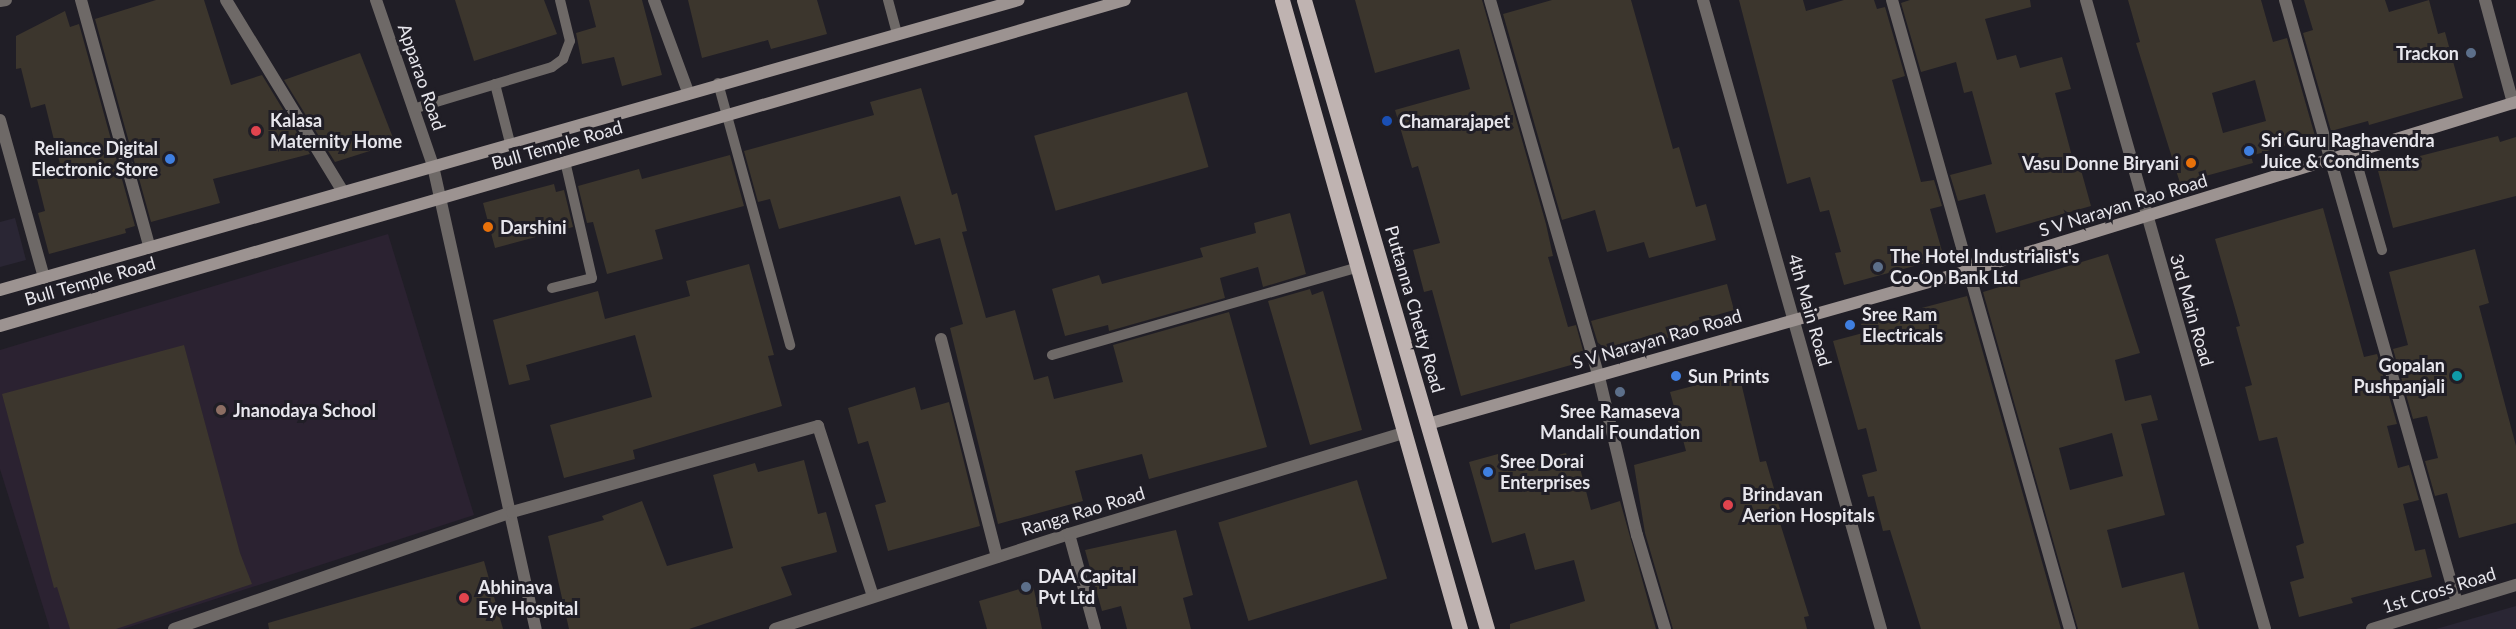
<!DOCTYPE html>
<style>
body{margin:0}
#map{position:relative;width:2516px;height:629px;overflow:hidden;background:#201e26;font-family:Lato,sans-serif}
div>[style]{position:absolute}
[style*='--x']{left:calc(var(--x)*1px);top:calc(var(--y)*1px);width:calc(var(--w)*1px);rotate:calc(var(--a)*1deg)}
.built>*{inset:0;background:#2a2634}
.education>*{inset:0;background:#2b2231}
.building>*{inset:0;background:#3c362d;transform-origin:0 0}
.service>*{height:10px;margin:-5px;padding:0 5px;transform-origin:5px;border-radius:5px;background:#6e6967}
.minor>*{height:12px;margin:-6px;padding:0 6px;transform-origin:6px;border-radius:6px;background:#6e6967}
.tertiary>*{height:12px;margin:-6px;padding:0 6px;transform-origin:6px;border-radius:6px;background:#6e6967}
.secondary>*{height:12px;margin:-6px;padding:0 6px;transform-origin:6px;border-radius:6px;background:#9c9391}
.primary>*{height:15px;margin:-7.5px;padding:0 7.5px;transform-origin:7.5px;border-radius:7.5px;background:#bfb3b1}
.dots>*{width:16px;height:16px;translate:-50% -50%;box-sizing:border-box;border:3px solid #201e26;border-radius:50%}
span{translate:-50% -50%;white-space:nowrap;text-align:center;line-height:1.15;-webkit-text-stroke:6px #201e26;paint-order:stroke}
.poi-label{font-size:18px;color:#e7e6ec;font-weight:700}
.right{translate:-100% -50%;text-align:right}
.left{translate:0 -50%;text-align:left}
.street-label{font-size:18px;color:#e7e6ec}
</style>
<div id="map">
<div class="built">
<i style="clip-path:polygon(15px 218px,26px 260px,0 267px,0 222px)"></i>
<i style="clip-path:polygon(2516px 606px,2516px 629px,2436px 629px)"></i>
</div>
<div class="education">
<i style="clip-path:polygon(388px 234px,474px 515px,123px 629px,50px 629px,0 469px,0 350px)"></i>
</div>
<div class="building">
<i style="clip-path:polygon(156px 0,204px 0,231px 85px,262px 75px,310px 154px,213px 179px,220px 203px,151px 222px,95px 19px)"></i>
<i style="clip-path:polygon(455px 0,544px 0,557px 34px,474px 61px)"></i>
<i style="clip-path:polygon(589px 0,642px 0,662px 75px,622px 86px,614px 57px,582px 64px,576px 33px,596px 27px)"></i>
<i style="clip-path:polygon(688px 0,817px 0,827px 34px,771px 49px,768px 40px,702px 58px)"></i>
<i style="clip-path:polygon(1355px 0,1482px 0,1546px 224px,1553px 256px,1548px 257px,1568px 327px,1576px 325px,1584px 354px,1576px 357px,1578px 363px,1461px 396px,1432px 290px,1424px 292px,1413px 250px,1440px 243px,1418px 166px,1412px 168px,1395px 110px,1470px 89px,1459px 49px,1375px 73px)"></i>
<i style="clip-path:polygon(1552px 0,1631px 0,1673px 149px,1679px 147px,1696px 207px,1706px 204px,1716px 240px,1649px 258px,1644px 242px,1607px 252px,1595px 210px,1562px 220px,1503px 14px)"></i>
<i style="clip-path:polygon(1739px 0,1803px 0,1806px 11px,1844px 0,1874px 0,1877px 9px,1885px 7px,1905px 76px,1892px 80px,1921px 182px,1934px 180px,1942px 206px,1930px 209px,1944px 258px,1844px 285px,1835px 253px,1841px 252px,1829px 210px,1820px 212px,1810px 177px,1787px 184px)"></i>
<i style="clip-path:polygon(1910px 0,2030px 0,2031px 7px,1985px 19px,1997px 60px,2016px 55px,2020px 68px,2062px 57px,2071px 89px,2055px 93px,2076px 171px,2081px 170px,2091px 206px,1996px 233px,1985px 194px,1958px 201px,1950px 175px,1992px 164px,1972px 91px,1964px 93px,1956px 62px,1921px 72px,1901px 3px)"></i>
<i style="clip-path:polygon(evenodd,2128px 0,2261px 0,2273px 42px,2287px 38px,2315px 136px,2251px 156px,2253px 163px,2180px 183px,2136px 43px,2140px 42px,2128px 0,2255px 80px,2266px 121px,2223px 133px,2212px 93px,2255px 80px)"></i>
<i style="clip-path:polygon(2304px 0,2385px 0,2389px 12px,2429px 0,2438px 34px,2445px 32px,2463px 98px,2369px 125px,2368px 121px,2331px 131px,2303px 33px,2313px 30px)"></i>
<i style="clip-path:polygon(65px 11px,70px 27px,79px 24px,135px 226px,125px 229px,126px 233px,49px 254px,38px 213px,45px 211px,35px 171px,60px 164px,45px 104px,31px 108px,21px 68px,16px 69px,16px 36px)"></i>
<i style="clip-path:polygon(360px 53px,395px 143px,335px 162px,284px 80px)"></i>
<i style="clip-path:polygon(921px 88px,952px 195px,957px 193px,967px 231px,962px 232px,986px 318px,1015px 310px,1034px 380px,1048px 376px,1054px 399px,1123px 382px,1113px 345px,1229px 312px,1267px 447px,1149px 479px,1142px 454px,1075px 471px,1083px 501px,998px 524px,950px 328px,963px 324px,940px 238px,915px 245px,900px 196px,779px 229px,770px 199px,758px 202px,744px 151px,874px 115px,870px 102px)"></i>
<i style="left:1187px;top:92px;width:78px;height:159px;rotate:74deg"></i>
<i style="clip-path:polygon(2498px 136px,2500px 142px,2516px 137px,2516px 196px,2393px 228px,2377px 167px)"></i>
<i style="clip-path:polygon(730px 155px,744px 206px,655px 230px,663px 259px,607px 274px,593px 222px,587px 223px,578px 186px,639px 169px,642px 179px)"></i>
<i style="clip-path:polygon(554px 184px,556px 192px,564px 190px,573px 227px,495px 248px,483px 203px)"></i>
<i style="clip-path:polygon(2323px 208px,2364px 357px,2377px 354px,2397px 424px,2387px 426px,2398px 468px,2409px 465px,2419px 500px,2403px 504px,2415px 551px,2425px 549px,2432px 577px,2351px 598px,2353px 603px,2299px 617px,2290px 582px,2304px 578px,2296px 546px,2304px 543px,2277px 437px,2259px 441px,2245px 387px,2252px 385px,2236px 327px,2240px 326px,2215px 239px)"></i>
<i style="clip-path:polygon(1290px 213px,1306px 274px,1263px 287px,1258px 267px,1220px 278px,1225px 298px,1109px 331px,1108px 325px,1065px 336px,1052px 289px,1099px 275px,1102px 284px,1203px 257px,1200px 248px,1256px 233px,1254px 223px)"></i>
<i style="clip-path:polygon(2475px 249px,2489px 303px,2479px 306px,2516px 446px,2516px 523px,2459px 538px,2447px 493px,2435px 496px,2425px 461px,2438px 458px,2427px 416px,2413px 419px,2393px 349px,2408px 345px,2389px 272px)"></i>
<i style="clip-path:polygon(evenodd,2108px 254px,2140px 353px,2115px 360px,2125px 401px,2151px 395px,2158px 420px,2141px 424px,2165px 515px,2107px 530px,2122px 588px,2184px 572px,2199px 629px,2078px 629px,1983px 292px,2108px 254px,2112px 433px,2123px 476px,2070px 490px,2059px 448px,2112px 433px)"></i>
<i style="clip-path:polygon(749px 264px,774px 355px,768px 356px,782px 406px,633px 450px,635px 459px,564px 478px,550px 425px,652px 397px,635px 335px,526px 365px,530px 380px,509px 385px,493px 320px,598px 291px,605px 319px,690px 296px,686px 281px)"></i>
<i style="clip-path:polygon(1727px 284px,1734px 310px,1692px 322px,1694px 330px,1664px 339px,1662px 332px,1600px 350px,1591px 321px)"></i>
<i style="clip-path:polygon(1310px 289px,1312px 295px,1323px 291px,1362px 430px,1310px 445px,1268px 301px)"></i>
<i style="clip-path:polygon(1967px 296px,2061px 629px,1921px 629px,1890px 530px,1883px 531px,1874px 496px,1868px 497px,1862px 475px,1877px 471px,1866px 428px,1858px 430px,1833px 341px,1863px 333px,1861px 324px)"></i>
<i style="clip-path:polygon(184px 345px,240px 553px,252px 584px,116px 629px,70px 629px,57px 587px,54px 588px,2px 394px)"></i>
<i style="clip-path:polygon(1739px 374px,1760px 462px,1766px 461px,1780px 509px,1776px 510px,1809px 616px,1804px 617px,1807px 629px,1673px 629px,1645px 533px,1634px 465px,1686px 451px,1670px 392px)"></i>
<i style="clip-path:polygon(915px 387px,921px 410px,949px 402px,980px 526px,888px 551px,875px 505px,886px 502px,868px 441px,858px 444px,848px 408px)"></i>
<i style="clip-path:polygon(1566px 453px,1571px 471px,1580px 468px,1591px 510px,1620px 501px,1656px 629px,1510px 629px,1510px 624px,1585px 601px,1574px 560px,1535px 570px,1525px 533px,1492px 543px,1469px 462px,1498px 454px,1502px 469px)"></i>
<i style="clip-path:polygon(804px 460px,818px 514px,826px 512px,837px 552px,781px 567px,792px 595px,689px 629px,569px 629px,548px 536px,604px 520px,602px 516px,642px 501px,667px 566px,733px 548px,713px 475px,755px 463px,758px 472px)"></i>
<i style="left:1357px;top:480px;width:103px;height:145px;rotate:73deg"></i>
<i style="clip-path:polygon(1176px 530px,1193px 595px,1183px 598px,1191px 629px,1127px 629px,1121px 606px,1102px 611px,1085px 550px)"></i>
<i style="clip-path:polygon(484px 561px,503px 629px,269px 629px,268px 623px)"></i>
<i style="clip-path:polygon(1033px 585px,1042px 629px,987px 629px,979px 601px)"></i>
</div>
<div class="service">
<i style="--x:888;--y:0;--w:35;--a:75"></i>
<i style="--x:718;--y:83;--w:272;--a:74.6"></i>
<i style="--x:495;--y:84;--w:61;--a:75.7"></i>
<i style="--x:413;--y:109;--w:145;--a:-16.8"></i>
<i style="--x:552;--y:67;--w:14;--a:-36"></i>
<i style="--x:563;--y:59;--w:19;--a:-69"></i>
<i style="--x:570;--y:41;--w:42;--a:-103.7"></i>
<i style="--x:2354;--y:153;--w:101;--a:73.9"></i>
<i style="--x:552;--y:288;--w:41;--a:-14"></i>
<i style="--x:592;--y:278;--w:120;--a:-103"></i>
<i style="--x:1052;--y:355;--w:316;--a:-16"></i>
</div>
<div class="minor">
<i style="--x:81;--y:0;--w:257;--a:74.5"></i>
<i style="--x:226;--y:0;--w:225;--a:58.6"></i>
<i style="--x:654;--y:0;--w:98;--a:69.7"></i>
<i style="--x:1490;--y:0;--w:388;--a:73.9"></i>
<i style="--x:1598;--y:373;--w:167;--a:76.5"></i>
<i style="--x:1637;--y:535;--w:98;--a:73.4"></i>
<i style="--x:1892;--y:0;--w:654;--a:74.2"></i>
<i style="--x:2285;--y:0;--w:627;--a:74.08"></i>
<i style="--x:2485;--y:0;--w:107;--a:74.8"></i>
<i style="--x:0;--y:1;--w:6;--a:-9"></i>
<i style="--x:0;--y:120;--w:164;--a:74.4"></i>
<i style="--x:433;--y:166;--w:474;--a:77.5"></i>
<i style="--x:941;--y:339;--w:225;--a:75.6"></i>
<i style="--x:1069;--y:534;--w:98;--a:74.7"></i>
<i style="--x:174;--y:629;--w:358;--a:-19.1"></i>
<i style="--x:512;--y:512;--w:318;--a:-15.7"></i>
<i style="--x:818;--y:426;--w:179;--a:72.1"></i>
</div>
<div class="tertiary">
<i style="--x:376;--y:0;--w:176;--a:71"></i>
<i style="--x:1703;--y:0;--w:654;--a:74.2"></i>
<i style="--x:2086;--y:0;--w:654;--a:74.11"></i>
<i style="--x:775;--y:629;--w:309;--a:-17.9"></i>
<i style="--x:1069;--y:534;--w:350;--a:-16.8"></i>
<i style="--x:2372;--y:629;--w:151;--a:-17"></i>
</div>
<div class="secondary">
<i style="--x:0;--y:290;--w:1059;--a:-15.89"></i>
<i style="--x:0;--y:326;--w:1171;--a:-16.16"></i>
<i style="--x:1428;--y:424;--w:561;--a:-15.82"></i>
<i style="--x:1968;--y:271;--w:573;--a:-17.14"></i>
</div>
<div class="primary">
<i style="--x:1282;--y:0;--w:654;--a:74.2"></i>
<i style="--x:1304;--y:0;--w:655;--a:73.78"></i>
</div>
<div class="dots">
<i style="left:2471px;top:53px;background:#5c6f8a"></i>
<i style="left:1387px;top:121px;background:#1a4fb4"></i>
<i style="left:256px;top:131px;background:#e0444e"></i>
<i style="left:2249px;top:151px;background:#3f7fe0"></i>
<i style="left:170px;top:159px;background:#3f7fe0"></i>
<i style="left:2191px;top:163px;background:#e8710a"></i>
<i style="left:488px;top:227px;background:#e8710a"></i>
<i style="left:1878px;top:267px;background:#5c6f8a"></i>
<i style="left:1850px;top:325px;background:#3f7fe0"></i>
<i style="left:1676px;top:376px;background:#3f7fe0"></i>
<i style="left:2457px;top:376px;background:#0f9aa8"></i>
<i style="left:1620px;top:392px;background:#5c6f8a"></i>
<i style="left:221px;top:410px;background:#8d6e63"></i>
<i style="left:1488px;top:472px;background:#3f7fe0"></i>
<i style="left:1728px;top:505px;background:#e0444e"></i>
<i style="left:1026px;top:587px;background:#5c6f8a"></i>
<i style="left:464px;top:598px;background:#e0444e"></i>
</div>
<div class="poi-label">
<span class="right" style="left:2459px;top:53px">Trackon</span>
<span class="left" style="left:270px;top:131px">Kalasa<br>Maternity Home</span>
<span class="left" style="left:1399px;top:121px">Chamarajapet</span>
<span class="left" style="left:2261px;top:151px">Sri Guru Raghavendra<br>Juice &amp; Condiments</span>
<span class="right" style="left:158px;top:159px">Reliance Digital<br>Electronic Store</span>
<span class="right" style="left:2179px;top:163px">Vasu Donne Biryani</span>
<span class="left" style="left:500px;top:227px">Darshini</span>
<span class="left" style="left:1890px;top:267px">The Hotel Industrialist's<br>Co-Op Bank Ltd</span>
<span class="left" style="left:1862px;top:325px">Sree Ram<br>Electricals</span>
<span class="right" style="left:2445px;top:376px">Gopalan<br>Pushpanjali</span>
<span class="left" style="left:1688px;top:376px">Sun Prints</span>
<span class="left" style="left:233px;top:410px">Jnanodaya School</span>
<span style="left:1620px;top:422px">Sree Ramaseva<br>Mandali Foundation</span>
<span class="left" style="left:1500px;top:472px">Sree Dorai<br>Enterprises</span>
<span class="left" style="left:1742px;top:505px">Brindavan<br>Aerion Hospitals</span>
<span class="left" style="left:1038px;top:587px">DAA Capital<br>Pvt Ltd</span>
<span class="left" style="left:478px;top:598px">Abhinava<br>Eye Hospital</span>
</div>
<div class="street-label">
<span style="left:422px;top:77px;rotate:71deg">Apparao Road</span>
<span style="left:557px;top:145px;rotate:-16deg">Bull Temple Road</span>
<span style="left:2123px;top:205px;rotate:-17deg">S V Narayan Rao Road</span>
<span style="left:90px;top:281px;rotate:-16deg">Bull Temple Road</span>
<span style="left:1415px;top:309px;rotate:74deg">Puttanna Chetty Road</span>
<span style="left:1810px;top:310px;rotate:74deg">4th Main Road</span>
<span style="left:2192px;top:310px;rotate:74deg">3rd Main Road</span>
<span style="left:1657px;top:339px;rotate:-16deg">S V Narayan Rao Road</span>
<span style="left:1083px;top:511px;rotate:-17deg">Ranga Rao Road</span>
<span style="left:2439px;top:590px;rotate:-17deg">1st Cross Road</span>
</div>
</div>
